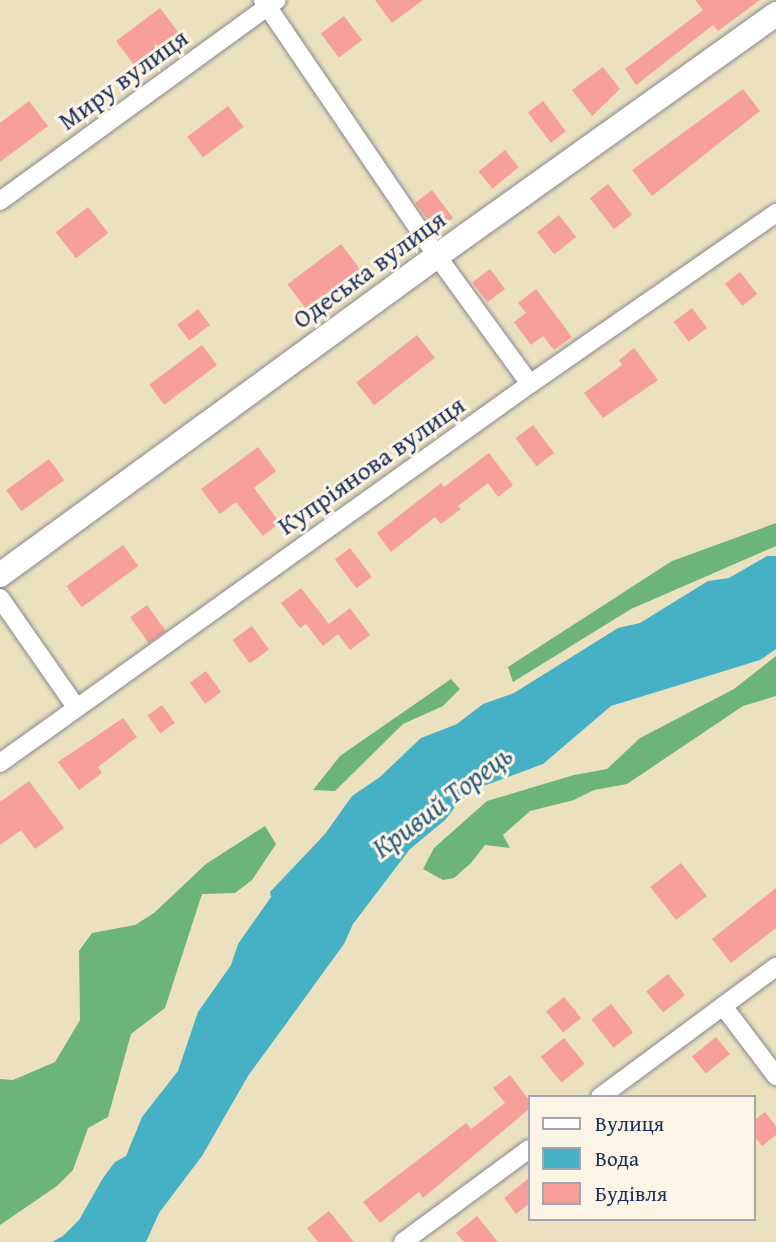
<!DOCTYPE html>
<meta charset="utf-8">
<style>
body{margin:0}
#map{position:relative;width:776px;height:1242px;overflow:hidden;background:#ece1bf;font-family:"Gentium Book Plus",serif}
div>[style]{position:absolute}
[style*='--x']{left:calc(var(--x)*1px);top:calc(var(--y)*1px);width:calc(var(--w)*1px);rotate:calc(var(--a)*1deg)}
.forest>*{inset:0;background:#6cb47a}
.water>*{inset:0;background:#46b1c4}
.building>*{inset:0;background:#f79f9b;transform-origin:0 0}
.roads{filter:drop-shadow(0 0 2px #84888e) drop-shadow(0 0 2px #84888e)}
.street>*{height:18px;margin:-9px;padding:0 9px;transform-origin:9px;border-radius:9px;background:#fff}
.secondary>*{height:24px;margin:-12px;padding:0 12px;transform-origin:12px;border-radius:12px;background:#fff}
span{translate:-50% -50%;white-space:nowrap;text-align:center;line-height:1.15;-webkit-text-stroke:6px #fcf5e5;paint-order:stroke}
.street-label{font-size:26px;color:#1b2f5e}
.water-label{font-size:28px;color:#2a5c82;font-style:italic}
.legend{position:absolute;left:528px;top:1095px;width:228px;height:126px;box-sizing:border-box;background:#fcf5e5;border:2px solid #a2a6af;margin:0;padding:9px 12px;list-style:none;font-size:21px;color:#1b2f5e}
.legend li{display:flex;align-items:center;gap:14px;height:35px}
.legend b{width:35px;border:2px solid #a2a6af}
</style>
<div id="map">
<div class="forest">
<i style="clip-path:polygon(776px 523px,776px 546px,631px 609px,513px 682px,508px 667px,672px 561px)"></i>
<i style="clip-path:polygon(776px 656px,776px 696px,743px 706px,627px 784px,594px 790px,574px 800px,530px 811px,503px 835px,510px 848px,485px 845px,471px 863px,454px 878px,443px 880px,423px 869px,434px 848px,487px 801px,574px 775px,607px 769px,640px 738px,734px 689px)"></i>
<i style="clip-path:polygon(451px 679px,460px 689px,443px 706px,403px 724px,335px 791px,313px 790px,340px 756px)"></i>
<i style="clip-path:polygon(265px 826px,276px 844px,252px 880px,235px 893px,202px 894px,165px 1008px,131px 1034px,108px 1117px,88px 1128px,73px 1170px,57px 1186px,0 1225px,0 1079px,13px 1080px,55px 1062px,80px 1020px,79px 951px,92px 933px,135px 925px,154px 913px,206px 864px)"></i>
</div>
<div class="water">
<i style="clip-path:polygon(767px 556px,776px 556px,776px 649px,760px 660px,611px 706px,543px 764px,478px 788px,460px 801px,445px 820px,410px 849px,353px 924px,344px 944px,248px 1076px,202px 1156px,159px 1213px,146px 1242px,52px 1242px,63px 1236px,79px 1220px,103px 1178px,115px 1162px,126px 1156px,142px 1117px,178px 1071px,198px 1012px,231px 965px,238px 944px,271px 897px,270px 892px,325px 834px,352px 796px,380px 777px,421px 738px,457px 724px,483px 704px,514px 693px,618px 628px,640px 623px,708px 581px,729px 578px)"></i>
</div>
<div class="building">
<i style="clip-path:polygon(375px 0,423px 0,392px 23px)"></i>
<i style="clip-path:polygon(695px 0,760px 0,718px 31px,713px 25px,636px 85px,625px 69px,703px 10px)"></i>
<i style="left:160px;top:8px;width:31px;height:55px;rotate:53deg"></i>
<i style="left:344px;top:16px;width:30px;height:29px;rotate:53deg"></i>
<i style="clip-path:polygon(603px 67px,620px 89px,592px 116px,572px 90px)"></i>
<i style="clip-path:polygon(743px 89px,760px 111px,652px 196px,632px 170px)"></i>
<i style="clip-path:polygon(29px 101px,48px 126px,0 162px,0 123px)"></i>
<i style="left:543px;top:101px;width:38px;height:19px;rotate:53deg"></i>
<i style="left:228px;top:106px;width:26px;height:51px;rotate:53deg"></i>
<i style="left:505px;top:150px;width:22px;height:34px;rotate:51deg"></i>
<i style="left:608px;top:184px;width:39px;height:23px;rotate:52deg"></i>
<i style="left:432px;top:190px;width:35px;height:21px;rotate:53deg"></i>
<i style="left:88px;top:207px;width:33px;height:41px;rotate:52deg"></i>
<i style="left:559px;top:215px;width:28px;height:28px;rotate:52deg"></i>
<i style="left:341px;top:244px;width:31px;height:67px;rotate:53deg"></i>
<i style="left:490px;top:269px;width:25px;height:22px;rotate:53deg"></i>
<i style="left:740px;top:272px;width:28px;height:19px;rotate:52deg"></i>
<i style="clip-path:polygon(536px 289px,572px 337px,554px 350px,543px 336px,531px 345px,514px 322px,526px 313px,518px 303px)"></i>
<i style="left:692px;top:308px;width:25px;height:23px;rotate:53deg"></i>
<i style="left:198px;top:309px;width:20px;height:26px;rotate:53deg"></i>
<i style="left:417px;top:335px;width:29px;height:77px;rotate:52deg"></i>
<i style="left:202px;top:345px;width:25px;height:66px;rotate:53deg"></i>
<i style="clip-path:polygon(634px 348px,658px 380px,603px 418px,584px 393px,622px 365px,619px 360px)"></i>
<i style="left:533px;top:425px;width:35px;height:22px;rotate:53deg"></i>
<i style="clip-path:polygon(258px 447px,276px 471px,254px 488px,280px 523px,263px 536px,236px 502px,220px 514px,201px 489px)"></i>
<i style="clip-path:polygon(489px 453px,513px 485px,498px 497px,488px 483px,458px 506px,461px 509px,441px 524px,435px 517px,391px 552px,377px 533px,441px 483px,444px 487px)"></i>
<i style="left:49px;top:459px;width:26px;height:53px;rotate:54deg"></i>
<i style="left:123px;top:545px;width:26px;height:70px;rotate:54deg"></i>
<i style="left:350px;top:548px;width:36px;height:19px;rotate:53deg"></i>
<i style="clip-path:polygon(301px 588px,329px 624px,350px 608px,370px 635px,350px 650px,338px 634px,323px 646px,306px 624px,300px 628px,281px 603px)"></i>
<i style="left:147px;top:605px;width:32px;height:21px;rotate:54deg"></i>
<i style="left:252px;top:626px;width:29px;height:24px;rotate:54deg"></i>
<i style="left:206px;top:671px;width:26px;height:20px;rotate:54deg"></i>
<i style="left:162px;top:705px;width:22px;height:18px;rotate:54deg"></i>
<i style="clip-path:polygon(123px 718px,137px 737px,98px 767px,102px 773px,79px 790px,58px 762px)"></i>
<i style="clip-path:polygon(29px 781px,64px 828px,35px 849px,21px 830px,0 845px,0 802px)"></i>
<i style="left:681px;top:863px;width:42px;height:39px;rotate:52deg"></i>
<i style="clip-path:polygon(776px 888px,776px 928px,731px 963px,712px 939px)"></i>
<i style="left:668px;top:974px;width:27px;height:28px;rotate:51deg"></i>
<i style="left:564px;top:997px;width:27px;height:23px;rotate:51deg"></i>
<i style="left:611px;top:1004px;width:36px;height:25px;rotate:52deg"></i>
<i style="left:716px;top:1037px;width:22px;height:31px;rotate:51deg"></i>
<i style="left:564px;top:1038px;width:33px;height:30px;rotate:51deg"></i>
<i style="clip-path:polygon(510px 1075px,529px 1100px,529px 1109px,423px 1198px,419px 1192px,380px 1223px,363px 1202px,466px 1123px,471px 1129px,505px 1103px,493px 1088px)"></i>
<i style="clip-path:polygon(765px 1112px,776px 1126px,776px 1135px,762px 1146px,753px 1134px,753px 1121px)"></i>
<i style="clip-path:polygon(529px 1178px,529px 1204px,516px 1214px,504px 1198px)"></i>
<i style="clip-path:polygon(329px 1211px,354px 1242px,318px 1242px,307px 1228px)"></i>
<i style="clip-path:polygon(477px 1216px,498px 1242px,464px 1242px,456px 1233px)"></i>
</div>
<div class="roads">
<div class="street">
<i style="--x:263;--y:0;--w:310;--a:55.8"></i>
<i style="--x:437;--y:256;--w:158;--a:54"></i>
<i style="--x:0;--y:201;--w:342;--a:-36"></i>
<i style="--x:0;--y:598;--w:133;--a:55.1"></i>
<i style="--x:0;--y:763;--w:652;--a:-35.57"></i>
<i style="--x:530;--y:384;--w:300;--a:-34.8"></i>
<i style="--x:723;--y:1006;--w:88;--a:52.9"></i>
<i style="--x:600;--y:1097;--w:219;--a:-36.5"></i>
<i style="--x:403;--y:1242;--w:157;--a:-36.4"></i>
</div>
<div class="secondary">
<i style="--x:0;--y:575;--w:541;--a:-36.13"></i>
<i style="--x:437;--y:256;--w:417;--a:-35.5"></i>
</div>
</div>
<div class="street-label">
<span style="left:123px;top:79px;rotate:-36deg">Миру вулиця</span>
<span style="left:369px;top:269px;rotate:-36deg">Одеська вулиця</span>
<span style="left:371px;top:465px;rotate:-35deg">Купріянова вулиця</span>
</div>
<div class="water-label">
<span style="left:442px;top:801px;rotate:-37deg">Кривий Торець</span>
</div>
<ul class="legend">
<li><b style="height:9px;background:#fff"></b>Вулиця</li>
<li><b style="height:19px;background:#46b1c4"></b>Вода</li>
<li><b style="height:19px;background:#f79f9b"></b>Будівля</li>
</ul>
</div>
